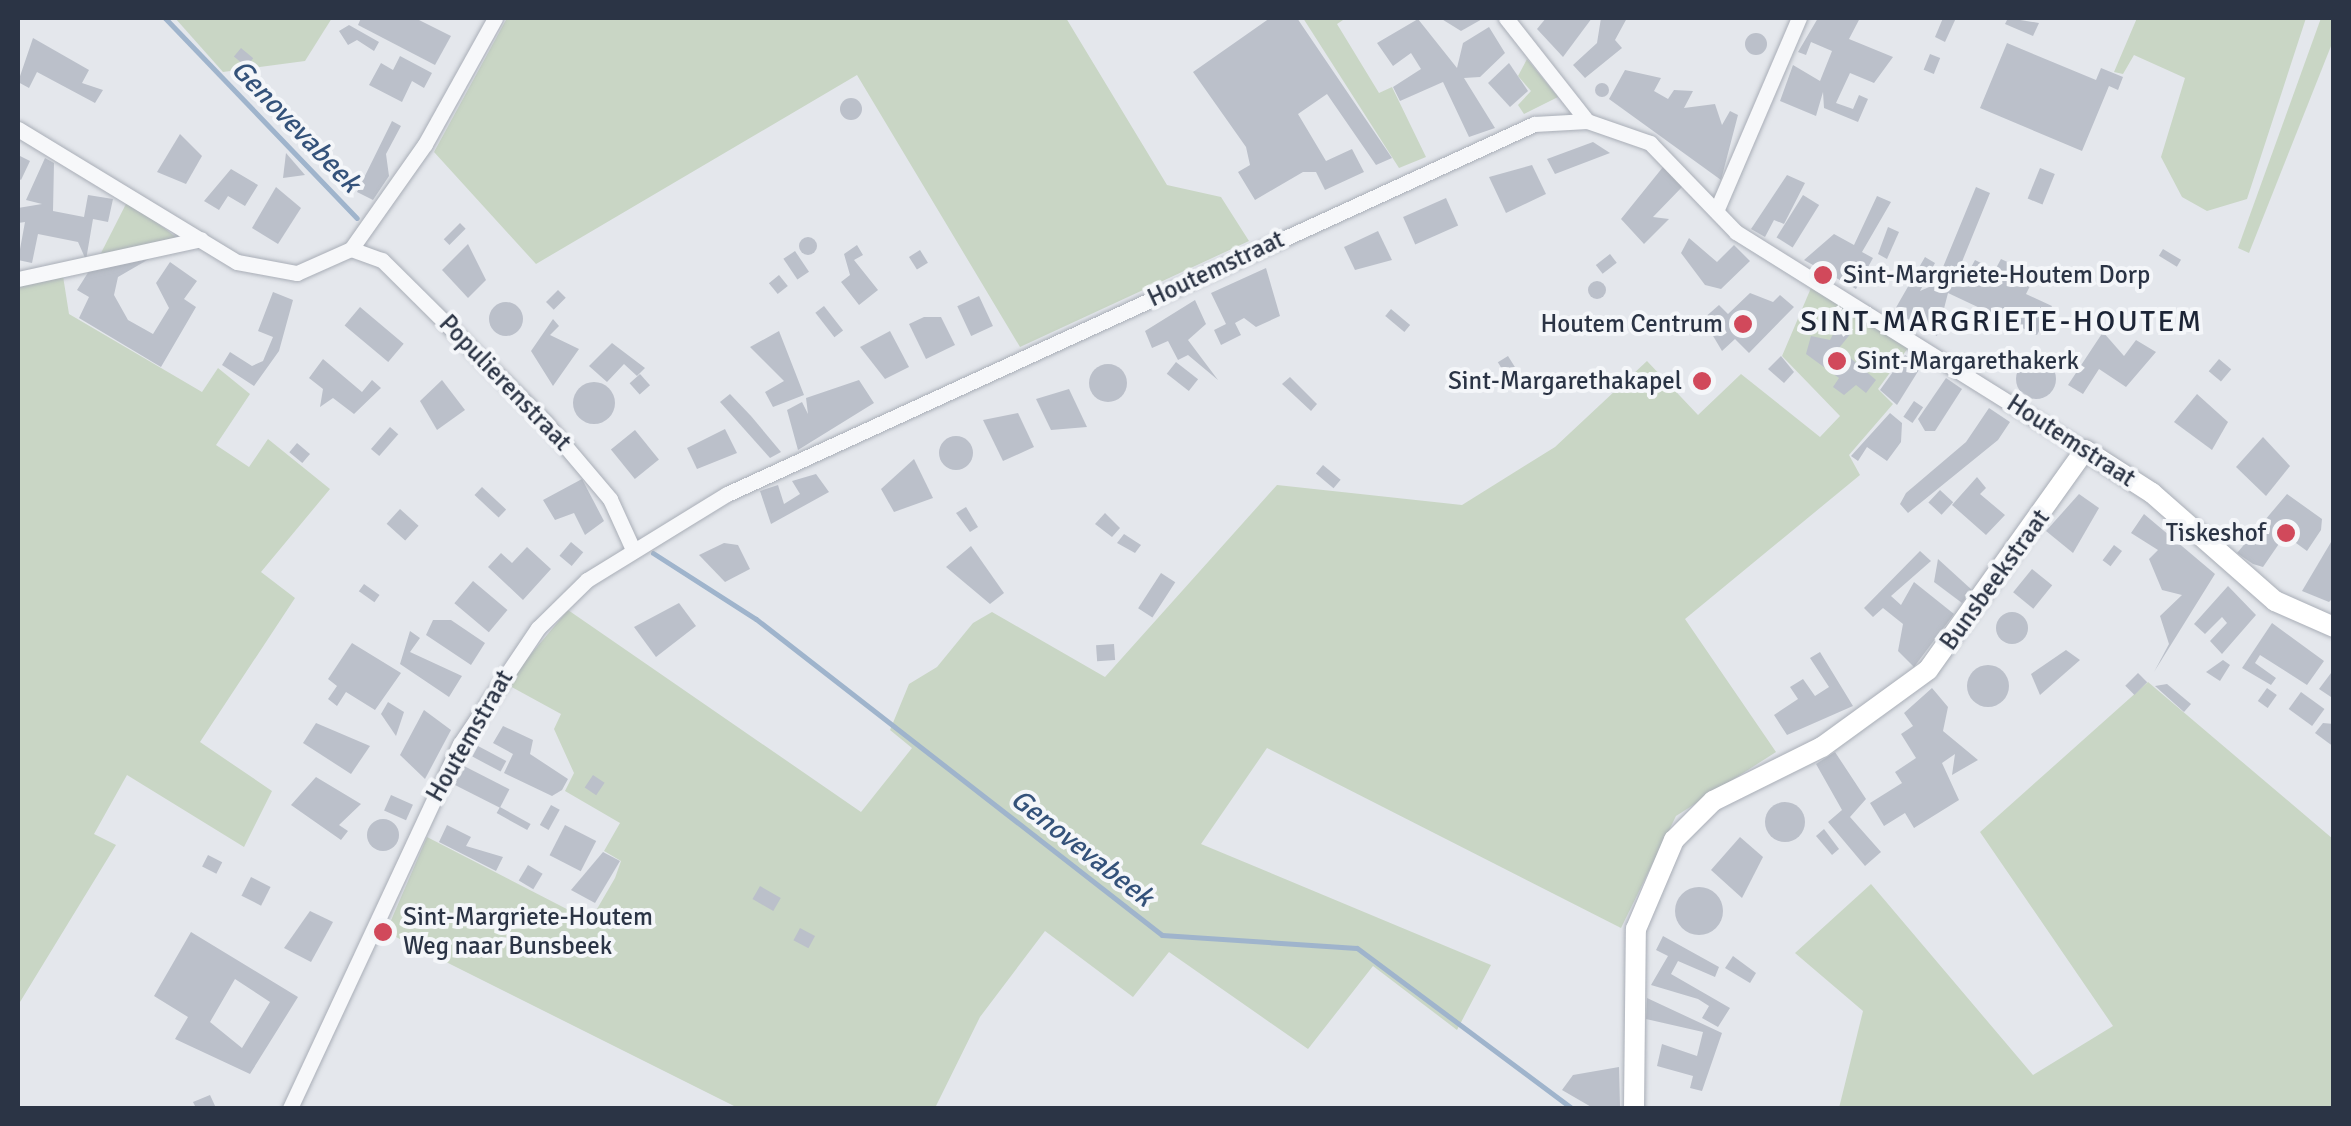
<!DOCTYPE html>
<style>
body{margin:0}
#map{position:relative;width:2351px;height:1126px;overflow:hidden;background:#e4e7ec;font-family:Signika,sans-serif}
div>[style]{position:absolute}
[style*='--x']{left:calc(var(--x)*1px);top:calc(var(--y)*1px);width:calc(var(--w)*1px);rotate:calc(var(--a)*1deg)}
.green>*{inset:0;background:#c9d6c5}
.stream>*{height:5px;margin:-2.5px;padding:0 2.5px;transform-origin:2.5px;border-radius:2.5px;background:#9fb4cc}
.building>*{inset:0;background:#bbc0ca;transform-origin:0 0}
.round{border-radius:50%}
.roads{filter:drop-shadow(0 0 2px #a9aeb7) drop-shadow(0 0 2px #a9aeb7)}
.street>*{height:15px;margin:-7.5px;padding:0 7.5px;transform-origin:7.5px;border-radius:7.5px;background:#f7f8fa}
.secondary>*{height:20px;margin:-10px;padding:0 10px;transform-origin:10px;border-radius:10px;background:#fff}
.dots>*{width:28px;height:28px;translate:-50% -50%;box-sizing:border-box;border:5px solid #f4f6f9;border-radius:50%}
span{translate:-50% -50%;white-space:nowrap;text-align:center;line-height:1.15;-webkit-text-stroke:8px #f4f6f9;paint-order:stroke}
.street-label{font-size:25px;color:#2b3445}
.poi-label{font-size:25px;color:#2b3445}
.left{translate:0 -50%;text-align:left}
.right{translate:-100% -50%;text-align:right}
.water-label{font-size:28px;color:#34527a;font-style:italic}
.quarter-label{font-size:30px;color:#1d2536;letter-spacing:2.5px}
.frame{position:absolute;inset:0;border:20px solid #2b3445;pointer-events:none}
</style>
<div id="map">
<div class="green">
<i style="clip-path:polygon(175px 18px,332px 18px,305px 61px,223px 72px)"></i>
<i style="clip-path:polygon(507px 18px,1066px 18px,1167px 185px,1221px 197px,1249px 241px,1020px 347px,857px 75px,536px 264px,434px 152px)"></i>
<i style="clip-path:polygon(1303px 18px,1346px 18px,1337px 24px,1379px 93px,1392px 87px,1426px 157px,1399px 168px)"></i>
<i style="clip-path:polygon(2137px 18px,2306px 18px,2247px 199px,2207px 211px,2182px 197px,2161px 157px,2185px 78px,2134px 55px,2123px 74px,2114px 72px)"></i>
<i style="clip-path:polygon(2321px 18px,2333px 18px,2333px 41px,2249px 253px,2238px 248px)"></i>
<i style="clip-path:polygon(1527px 59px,1558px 97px,1524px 114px,1518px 105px,1531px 91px,1518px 76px)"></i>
<i style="clip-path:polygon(128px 200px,177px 238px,98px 259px)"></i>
<i style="clip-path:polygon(63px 276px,69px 314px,202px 392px,218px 368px,250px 394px,216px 445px,249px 467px,268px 439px,330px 489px,261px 572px,295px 598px,200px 742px,272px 791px,244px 847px,127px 775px,94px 834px,116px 845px,20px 1002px,18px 285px)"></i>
<i style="clip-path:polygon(1811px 288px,1908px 348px,1878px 389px,1893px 404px,1849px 455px,1860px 475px,1685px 619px,1776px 752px,1676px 816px,1621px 928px,1267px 748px,1201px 844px,1491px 965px,1457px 1030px,1373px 966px,1308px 1049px,1169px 952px,1133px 997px,1045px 931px,980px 1017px,935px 1108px,738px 1108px,386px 932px,427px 837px,590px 921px,615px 878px,621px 861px,604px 851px,620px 823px,565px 791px,574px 773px,554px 729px,561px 714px,506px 684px,568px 610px,861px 812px,912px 748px,890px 730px,909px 684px,937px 667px,973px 623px,992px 612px,1105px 677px,1277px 485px,1462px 505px,1555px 447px,1647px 361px,1698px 415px,1741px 374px,1820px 437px,1840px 416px,1782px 356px)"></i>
<i style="clip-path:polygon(2148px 682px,2333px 839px,2333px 1108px,1839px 1108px,1863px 1011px,1795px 953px,1871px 884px,2033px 1075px,2113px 1026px,1980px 832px)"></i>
</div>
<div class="stream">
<i style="--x:165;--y:18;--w:277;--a:46.2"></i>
<i style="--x:653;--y:553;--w:122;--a:32.7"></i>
<i style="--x:756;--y:619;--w:514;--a:37.89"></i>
<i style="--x:1162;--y:935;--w:195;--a:3.8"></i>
<i style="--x:1357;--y:948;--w:268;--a:36.7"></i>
</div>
<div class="building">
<i style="clip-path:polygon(361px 18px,415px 18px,451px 36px,435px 65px,358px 25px)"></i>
<i style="clip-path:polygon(1270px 18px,1297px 18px,1392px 158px,1376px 165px,1327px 94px,1298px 114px,1326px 161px,1352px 149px,1364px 172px,1325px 190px,1316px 172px,1303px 172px,1255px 200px,1238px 172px,1250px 165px,1246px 147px,1193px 72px)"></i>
<i style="clip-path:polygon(1440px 18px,1484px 18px,1461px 31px)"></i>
<i style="clip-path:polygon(1592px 18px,1563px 57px,1537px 29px,1546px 18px)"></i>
<i style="clip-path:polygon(1601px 18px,1627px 18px,1615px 40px,1622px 48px,1585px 78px,1573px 65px,1597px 43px)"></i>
<i style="clip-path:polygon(1818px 18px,1860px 18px,1849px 39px,1893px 57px,1874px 83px,1850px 73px,1836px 103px,1853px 109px,1859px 95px,1868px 99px,1858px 122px,1824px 108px,1823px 92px,1816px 116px,1780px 101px,1793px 65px,1820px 81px,1832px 51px,1811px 42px,1806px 55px,1798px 52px)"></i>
<i style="clip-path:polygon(1943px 18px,1956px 18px,1945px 42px,1935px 37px)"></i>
<i style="clip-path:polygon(2008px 18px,2039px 23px,2033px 36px,2005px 24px)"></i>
<i style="clip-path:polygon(1418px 19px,1457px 68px,1463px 43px,1489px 27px,1505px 53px,1480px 77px,1464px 78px,1495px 128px,1469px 137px,1443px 82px,1400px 101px,1393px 87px,1421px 69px,1411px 53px,1393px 66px,1377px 43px)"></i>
<i style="clip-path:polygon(349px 25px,379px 42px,374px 51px,357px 40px,348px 45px,339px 31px)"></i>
<i class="round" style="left:1745px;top:33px;width:22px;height:22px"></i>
<i style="clip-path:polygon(33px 38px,89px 70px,82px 83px,103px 90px,95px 103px,37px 72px,29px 88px,18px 82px)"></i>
<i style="clip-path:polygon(2007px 43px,2096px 80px,2101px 68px,2123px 77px,2118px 90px,2109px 86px,2082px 151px,1980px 108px)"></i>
<i style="left:241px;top:48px;width:16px;height:11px;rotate:40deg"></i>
<i style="left:1930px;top:54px;width:11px;height:17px;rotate:22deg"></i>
<i style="clip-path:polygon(400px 56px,432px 73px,424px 88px,412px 81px,402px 102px,369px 85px,381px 63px,393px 70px)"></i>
<i style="clip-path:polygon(1509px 63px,1528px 91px,1510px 107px,1488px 83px)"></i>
<i style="clip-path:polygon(1625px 70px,1661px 78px,1654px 91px,1668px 99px,1674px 90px,1693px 91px,1684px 108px,1715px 104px,1722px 125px,1730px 111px,1738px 115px,1721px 180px,1609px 99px)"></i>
<i class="round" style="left:1595px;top:83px;width:14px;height:14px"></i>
<i class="round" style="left:840px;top:98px;width:22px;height:22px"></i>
<i style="clip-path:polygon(392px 121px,401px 126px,386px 154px,389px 176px,373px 200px,357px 192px)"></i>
<i style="clip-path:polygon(180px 134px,202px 156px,186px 184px,157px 172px)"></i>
<i style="clip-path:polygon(1593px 142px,1610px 153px,1555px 174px,1547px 159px)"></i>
<i style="clip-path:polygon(286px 153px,305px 175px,283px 178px)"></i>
<i style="clip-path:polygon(18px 155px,30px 161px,21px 180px,18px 178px)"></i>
<i style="clip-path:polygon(45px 158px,54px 163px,53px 211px,84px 217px,88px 195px,113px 199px,108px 222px,93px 219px,86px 260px,78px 242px,38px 234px,32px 263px,18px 260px,25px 222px,18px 223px,18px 208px,42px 204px,26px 200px)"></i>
<i style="clip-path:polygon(1532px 165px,1546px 194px,1506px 213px,1489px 177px)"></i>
<i style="clip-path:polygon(1663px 167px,1683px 186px,1653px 217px,1669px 219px,1644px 244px,1621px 219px)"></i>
<i style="left:2040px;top:168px;width:16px;height:33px;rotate:22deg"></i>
<i style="clip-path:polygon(231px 169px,258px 185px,245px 206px,228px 196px,219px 210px,204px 201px)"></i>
<i style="clip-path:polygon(1787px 175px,1805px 183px,1784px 224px,1774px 220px,1765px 237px,1751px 229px)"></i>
<i style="clip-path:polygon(276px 187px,301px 208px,278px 244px,252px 228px)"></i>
<i style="clip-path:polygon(1976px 187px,1990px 193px,1959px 269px,1968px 273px,1975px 260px,1995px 270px,2001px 259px,2018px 267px,2012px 278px,2030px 286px,2026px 294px,2052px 306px,2037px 335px,1948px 293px,1937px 336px,1894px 311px,1925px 257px,1935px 263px,1920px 291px,1936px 284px)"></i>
<i style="left:1803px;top:195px;width:19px;height:50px;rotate:32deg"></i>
<i style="clip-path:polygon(1877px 196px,1891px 202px,1862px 252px,1873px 258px,1856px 289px,1804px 260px,1834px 234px,1854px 245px)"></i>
<i style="left:1446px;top:198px;width:30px;height:47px;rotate:66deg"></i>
<i style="left:460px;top:223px;width:8px;height:23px;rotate:45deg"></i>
<i style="clip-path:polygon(1888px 227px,1899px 232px,1887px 259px,1878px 254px)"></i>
<i style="clip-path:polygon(1378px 231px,1392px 260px,1355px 270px,1344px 247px)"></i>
<i class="round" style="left:799px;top:237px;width:18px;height:18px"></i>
<i style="clip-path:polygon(1689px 238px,1717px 262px,1734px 245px,1750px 261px,1721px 289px,1705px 285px,1681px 253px)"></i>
<i style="clip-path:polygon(468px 244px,486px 280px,468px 298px,442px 270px)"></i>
<i style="clip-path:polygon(857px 245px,863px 255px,854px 260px,878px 290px,859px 305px,841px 282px,850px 275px,844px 254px)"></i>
<i style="left:2163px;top:249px;width:21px;height:8px;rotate:31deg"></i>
<i style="left:920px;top:250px;width:15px;height:13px;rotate:58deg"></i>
<i style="left:795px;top:251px;width:25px;height:14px;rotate:56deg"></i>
<i style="left:1610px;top:254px;width:11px;height:18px;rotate:52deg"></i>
<i style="clip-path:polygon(149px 259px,118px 277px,114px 295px,128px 320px,153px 334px,169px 308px,156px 283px,170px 262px,197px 281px,184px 299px,196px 307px,161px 367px,79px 318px,89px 297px,77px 290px,89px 271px)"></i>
<i style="clip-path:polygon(1266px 268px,1280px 316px,1256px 327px,1244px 318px,1235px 323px,1241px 335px,1221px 345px,1214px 330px,1226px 324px,1211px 293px)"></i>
<i style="left:779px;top:275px;width:14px;height:13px;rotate:51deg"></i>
<i class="round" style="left:1588px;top:281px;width:18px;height:18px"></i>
<i style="left:558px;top:290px;width:11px;height:17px;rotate:45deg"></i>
<i style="clip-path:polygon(273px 292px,293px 300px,279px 351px,254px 386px,222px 365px,230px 352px,252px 366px,263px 361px,273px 337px,258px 331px)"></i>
<i style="clip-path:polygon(1750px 293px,1773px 302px,1780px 295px,1794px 307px,1749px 353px,1735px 339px,1722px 351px,1703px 319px,1719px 305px,1728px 314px)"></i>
<i style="left:979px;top:296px;width:33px;height:24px;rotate:65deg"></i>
<i style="clip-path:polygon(1195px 300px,1206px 324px,1188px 340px,1218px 380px,1188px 355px,1178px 360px,1168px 341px,1152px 348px,1145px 331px)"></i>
<i class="round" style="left:489px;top:302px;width:34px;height:34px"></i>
<i style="left:824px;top:306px;width:31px;height:11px;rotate:52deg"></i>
<i style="left:360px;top:307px;width:57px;height:24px;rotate:40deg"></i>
<i style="left:1391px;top:309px;width:25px;height:9px;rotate:40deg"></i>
<i style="clip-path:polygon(924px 317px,941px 317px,955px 345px,926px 359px,909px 324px)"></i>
<i style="clip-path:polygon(553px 319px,559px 326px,550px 335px,579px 349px,553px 386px,531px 351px)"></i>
<i style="clip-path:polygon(1839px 323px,1852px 332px,1839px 348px,1876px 380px,1866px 393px,1856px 385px,1844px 395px,1833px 387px,1839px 378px,1806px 354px,1811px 336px,1830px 340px)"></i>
<i style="clip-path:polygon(779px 331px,804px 395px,773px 407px,765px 392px,784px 381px,750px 347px)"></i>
<i style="clip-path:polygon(890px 331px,909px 367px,885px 379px,860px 347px)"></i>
<i style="clip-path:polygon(2103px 332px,2124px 356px,2136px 340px,2156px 352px,2126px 387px,2099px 369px,2083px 394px,2068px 385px)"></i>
<i style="clip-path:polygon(612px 343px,645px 368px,637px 376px,624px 364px,607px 382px,589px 366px)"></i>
<i style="clip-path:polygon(1905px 355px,1922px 365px,1897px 405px,1880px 390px)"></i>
<i style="left:1508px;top:356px;width:15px;height:12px;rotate:58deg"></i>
<i style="clip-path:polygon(1781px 356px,1794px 372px,1784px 383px,1768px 369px)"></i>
<i style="clip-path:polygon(323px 359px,362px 392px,372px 380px,381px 388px,354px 414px,333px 398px,320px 407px,323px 389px,309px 378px)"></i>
<i style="left:2219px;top:359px;width:16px;height:16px;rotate:40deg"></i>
<i class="round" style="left:2016px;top:359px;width:40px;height:40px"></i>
<i style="left:1176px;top:362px;width:28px;height:15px;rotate:38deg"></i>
<i class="round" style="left:1089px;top:364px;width:38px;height:38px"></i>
<i style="left:640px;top:374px;width:15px;height:14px;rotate:48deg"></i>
<i style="clip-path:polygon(1290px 377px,1317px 404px,1311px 411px,1282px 384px)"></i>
<i style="clip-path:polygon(1946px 378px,1962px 389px,1935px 431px,1925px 431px,1918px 419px)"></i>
<i style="clip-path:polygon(442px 380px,465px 410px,437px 430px,420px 401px)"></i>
<i style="clip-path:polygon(859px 380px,874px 403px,798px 450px,787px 410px,802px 402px,808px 414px,806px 398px)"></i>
<i class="round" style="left:573px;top:382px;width:42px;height:42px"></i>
<i style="clip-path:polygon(1069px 389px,1087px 427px,1051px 430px,1036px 399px)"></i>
<i style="clip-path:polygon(730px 394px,751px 416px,781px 452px,770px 458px,720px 402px)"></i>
<i style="clip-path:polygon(2197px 394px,2228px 422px,2212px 450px,2174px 422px)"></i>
<i style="left:1914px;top:401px;width:11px;height:19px;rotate:34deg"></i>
<i style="clip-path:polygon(1989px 408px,2010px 422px,1998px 440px,1908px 513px,1900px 504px,1906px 493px,1966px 442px)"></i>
<i style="clip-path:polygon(1018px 413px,1034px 447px,1003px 461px,983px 420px)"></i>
<i style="clip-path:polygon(1890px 413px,1902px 423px,1901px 442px,1887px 461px,1867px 447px,1858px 461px,1851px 456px)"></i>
<i style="left:390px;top:427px;width:11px;height:29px;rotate:41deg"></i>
<i style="clip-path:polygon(725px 429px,737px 453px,697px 469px,687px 448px)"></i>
<i style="left:635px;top:430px;width:38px;height:31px;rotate:51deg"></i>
<i class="round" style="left:939px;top:436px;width:34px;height:34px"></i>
<i style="clip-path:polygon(2263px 437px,2290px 466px,2266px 496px,2236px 467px)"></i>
<i style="left:297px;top:443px;width:17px;height:12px;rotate:40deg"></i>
<i style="clip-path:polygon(914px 459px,933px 498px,894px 512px,881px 489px)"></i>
<i style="left:1323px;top:465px;width:23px;height:11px;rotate:40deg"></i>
<i style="clip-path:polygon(816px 474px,829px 492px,771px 524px,760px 491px,778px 485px,784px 504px,800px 494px,792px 481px)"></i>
<i style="clip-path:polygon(1977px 477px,1986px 488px,1980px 494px,2005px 515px,1986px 535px,1952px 505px)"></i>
<i style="clip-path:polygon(582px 479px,604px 521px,585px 535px,574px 513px,555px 520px,543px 500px)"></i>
<i style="left:482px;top:487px;width:33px;height:11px;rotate:43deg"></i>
<i style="left:1940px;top:490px;width:18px;height:17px;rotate:43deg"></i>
<i style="clip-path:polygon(2079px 494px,2099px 508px,2073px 553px,2046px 531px)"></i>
<i style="clip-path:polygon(2287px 494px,2322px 519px,2321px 530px,2307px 551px,2285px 535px,2263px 567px,2253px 564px,2237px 553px)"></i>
<i style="clip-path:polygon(966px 507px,978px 527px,970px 532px,956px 513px)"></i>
<i style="left:400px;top:509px;width:25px;height:20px;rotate:42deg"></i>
<i style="clip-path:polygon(1105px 513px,1120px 528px,1112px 537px,1095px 524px)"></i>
<i style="clip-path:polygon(2144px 514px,2215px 574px,2154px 672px,2169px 644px,2160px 616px,2182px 595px,2162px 590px,2149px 559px,2158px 550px,2131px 533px)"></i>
<i style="clip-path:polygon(1124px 534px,1141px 545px,1135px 553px,1117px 543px)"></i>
<i style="clip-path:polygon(2334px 537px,2334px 597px,2329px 602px,2302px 591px)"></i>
<i style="left:571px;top:542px;width:16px;height:18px;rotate:40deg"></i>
<i style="clip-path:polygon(724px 543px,738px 545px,750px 569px,725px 582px,699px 555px)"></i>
<i style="left:2114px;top:545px;width:10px;height:19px;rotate:37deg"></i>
<i style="clip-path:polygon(971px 546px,1004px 593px,990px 604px,946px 567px)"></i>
<i style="clip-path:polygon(527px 547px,551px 569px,523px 600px,488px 567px,501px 553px,512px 563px)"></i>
<i style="clip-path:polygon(1920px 551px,1931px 561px,1891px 596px,1901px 605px,1914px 582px,1954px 614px,1914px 667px,1898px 651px,1903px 624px,1883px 608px,1873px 617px,1864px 608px)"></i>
<i style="clip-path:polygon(1938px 559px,1972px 590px,1962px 603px,1934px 582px)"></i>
<i style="left:2032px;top:569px;width:26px;height:30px;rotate:39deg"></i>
<i style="left:1161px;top:573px;width:17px;height:42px;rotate:33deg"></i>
<i style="left:473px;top:581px;width:45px;height:29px;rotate:40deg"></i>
<i style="left:364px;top:584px;width:19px;height:9px;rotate:35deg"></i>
<i style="clip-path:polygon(2228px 586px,2256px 615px,2222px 654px,2210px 641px,2227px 623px,2222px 617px,2205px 634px,2194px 624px)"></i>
<i style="clip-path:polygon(679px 603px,696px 626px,656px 657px,634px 627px)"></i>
<i class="round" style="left:1996px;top:612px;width:32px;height:32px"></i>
<i style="clip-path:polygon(433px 620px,451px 620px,485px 643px,471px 665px,426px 635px)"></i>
<i style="clip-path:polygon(2272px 623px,2324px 661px,2307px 685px,2260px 655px,2255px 663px,2276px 678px,2271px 685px,2242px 668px)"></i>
<i style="clip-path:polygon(410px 631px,420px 638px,410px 652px,462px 676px,449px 697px,400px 664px)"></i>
<i style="clip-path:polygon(352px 643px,401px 673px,375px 710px,346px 692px,337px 706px,328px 699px,337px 686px,328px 679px)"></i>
<i style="left:1114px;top:644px;width:16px;height:18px;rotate:86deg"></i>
<i style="clip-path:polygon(2066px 650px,2080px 660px,2040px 695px,2031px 674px)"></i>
<i style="clip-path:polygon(1820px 652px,1853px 706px,1787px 735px,1774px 715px,1798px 699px,1790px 687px,1803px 679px,1815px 696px,1829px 687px,1810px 658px)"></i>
<i style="clip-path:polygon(2223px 660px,2230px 665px,2220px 681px,2206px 672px)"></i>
<i class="round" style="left:1967px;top:665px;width:42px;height:42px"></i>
<i style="clip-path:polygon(2334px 669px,2334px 699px,2319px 689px)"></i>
<i style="left:2138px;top:673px;width:13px;height:18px;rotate:45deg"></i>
<i style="clip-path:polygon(2167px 684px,2191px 704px,2184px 712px,2155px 686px)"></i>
<i style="clip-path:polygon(1932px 688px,1948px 707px,1943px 731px,1978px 760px,1952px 775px,1955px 754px,1942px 763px,1959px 800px,1914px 828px,1905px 813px,1884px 826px,1870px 803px,1902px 783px,1895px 772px,1916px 758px,1901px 734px,1913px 726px,1904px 713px)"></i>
<i style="left:2267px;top:688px;width:12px;height:16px;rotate:35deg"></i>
<i style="left:2301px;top:692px;width:29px;height:21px;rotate:36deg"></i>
<i style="clip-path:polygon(388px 702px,404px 712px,396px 736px,381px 714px)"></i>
<i style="clip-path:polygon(424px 710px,451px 730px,425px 779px,400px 755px)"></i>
<i style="clip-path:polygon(316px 723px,370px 746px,351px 774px,303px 743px)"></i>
<i style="clip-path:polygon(2323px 723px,2334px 724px,2334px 747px,2315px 733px)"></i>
<i style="clip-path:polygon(503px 726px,533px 740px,530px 754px,568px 779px,562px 790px,552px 796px,504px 773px,513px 754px,493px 743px)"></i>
<i style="left:478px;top:746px;width:32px;height:12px;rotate:28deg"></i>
<i style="clip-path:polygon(1835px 752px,1866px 799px,1850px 817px,1881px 852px,1865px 866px,1828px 822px,1842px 810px,1816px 764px)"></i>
<i style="left:464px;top:766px;width:51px;height:21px;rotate:27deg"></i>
<i style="left:593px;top:775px;width:14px;height:15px;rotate:34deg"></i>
<i style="clip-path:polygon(316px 777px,361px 804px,339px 825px,348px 831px,341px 840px,291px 805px)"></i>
<i style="left:391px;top:795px;width:24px;height:17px;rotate:24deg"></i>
<i class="round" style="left:1765px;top:802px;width:40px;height:40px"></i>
<i style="left:551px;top:805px;width:10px;height:23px;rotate:29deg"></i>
<i style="left:500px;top:807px;width:35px;height:7px;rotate:29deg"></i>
<i class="round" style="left:367px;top:819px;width:32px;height:32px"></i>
<i style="clip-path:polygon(447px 825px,471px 837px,466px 846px,503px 857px,496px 871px,439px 842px)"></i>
<i style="left:565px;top:825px;width:35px;height:34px;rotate:27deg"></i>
<i style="clip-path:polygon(1824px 829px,1839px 849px,1832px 855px,1816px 836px)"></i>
<i style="clip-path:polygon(1740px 837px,1763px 857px,1742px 898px,1711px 870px)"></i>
<i style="clip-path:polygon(603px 852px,620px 861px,595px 903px,571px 890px)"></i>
<i style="left:208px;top:855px;width:16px;height:13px;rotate:27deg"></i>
<i style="left:528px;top:865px;width:17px;height:18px;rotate:31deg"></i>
<i style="left:251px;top:877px;width:22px;height:21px;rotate:27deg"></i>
<i style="left:760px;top:886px;width:24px;height:15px;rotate:30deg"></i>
<i class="round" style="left:1675px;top:887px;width:48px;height:48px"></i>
<i style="clip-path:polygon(310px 911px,333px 922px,311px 962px,284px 948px)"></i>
<i style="left:800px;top:928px;width:17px;height:14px;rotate:28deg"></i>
<i style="clip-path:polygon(evenodd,191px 932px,298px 997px,250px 1074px,175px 1039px,188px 1017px,154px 996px,191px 932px,235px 979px,270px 1002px,242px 1048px,210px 1022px,235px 979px)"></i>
<i style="clip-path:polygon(1663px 936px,1719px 967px,1715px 977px,1678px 961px,1671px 974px,1730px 1008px,1718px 1027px,1702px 1018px,1709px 1006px,1698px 999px,1651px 985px,1668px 956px,1656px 950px)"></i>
<i style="clip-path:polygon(1733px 956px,1756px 973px,1750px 983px,1725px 968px)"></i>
<i style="clip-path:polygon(1647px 998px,1722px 1033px,1702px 1091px,1690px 1088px,1693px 1076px,1657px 1066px,1662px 1044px,1697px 1056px,1703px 1032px,1646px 1019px)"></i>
<i style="clip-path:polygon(1619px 1067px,1620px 1108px,1593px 1108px,1562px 1090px,1573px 1075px)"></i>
<i style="clip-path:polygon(210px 1095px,216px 1108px,196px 1108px,193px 1102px)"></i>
</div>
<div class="roads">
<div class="street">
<i style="--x:1506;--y:18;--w:131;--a:51.8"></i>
<i style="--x:18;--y:129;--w:256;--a:31.3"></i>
<i style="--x:237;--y:262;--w:61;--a:10.4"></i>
<i style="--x:297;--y:273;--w:59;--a:-24"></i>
<i style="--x:351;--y:249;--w:128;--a:-54.8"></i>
<i style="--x:425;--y:144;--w:144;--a:-60.9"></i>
<i style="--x:1717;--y:209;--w:208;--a:-66.8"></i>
<i style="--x:351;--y:249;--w:33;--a:20"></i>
<i style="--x:382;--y:260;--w:230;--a:44.8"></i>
<i style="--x:545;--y:422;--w:101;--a:49.8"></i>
<i style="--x:610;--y:499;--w:51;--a:65.5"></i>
<i style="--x:18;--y:279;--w:187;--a:-12.3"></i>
<i style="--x:290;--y:1108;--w:402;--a:-65"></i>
<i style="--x:460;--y:744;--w:140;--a:-56.1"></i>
<i style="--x:538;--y:628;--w:69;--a:-44.4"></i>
<i style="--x:587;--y:580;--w:164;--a:-31.6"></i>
<i style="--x:727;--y:494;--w:888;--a:-24.63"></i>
<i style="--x:1534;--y:124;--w:53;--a:-3.2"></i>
<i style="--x:1587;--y:121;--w:67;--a:19.2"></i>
<i style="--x:1650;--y:143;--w:124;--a:46"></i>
<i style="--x:1736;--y:232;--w:411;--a:32"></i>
</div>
<div class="secondary">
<i style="--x:1634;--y:1108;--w:179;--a:-89.4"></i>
<i style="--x:1636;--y:929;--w:97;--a:-66.9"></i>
<i style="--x:1674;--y:840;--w:55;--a:-45"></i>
<i style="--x:1713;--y:801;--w:122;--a:-26.4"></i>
<i style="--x:1822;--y:747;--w:131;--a:-36"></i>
<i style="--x:1928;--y:670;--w:270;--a:-54.5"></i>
<i style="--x:2085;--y:450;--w:80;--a:32.7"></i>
<i style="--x:2152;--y:493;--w:164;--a:41.3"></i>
<i style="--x:2275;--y:601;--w:64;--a:23.8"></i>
</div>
</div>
<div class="dots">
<i style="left:1823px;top:275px;background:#d1495b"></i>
<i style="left:1743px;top:324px;background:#d1495b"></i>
<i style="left:1837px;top:361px;background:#d1495b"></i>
<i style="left:1702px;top:381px;background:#d1495b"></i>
<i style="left:2286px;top:533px;background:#d1495b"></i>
<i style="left:383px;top:932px;background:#d1495b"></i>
</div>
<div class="street-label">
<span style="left:1216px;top:269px;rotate:-25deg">Houtemstraat</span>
<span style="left:505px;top:383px;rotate:46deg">Populierenstraat</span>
<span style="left:2071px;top:441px;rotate:33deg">Houtemstraat</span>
<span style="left:1995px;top:580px;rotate:-54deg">Bunsbeekstraat</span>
<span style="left:470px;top:736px;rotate:-60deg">Houtemstraat</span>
</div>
<div class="poi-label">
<span class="left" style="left:1843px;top:275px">Sint-Margriete-Houtem Dorp</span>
<span class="right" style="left:1723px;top:324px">Houtem Centrum</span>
<span class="left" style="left:1857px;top:361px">Sint-Margarethakerk</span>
<span class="right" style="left:1682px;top:381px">Sint-Margarethakapel</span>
<span class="right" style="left:2266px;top:533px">Tiskeshof</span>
<span class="left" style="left:403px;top:932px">Sint-Margriete-Houtem<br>Weg naar Bunsbeek</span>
</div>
<div class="water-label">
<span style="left:296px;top:126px;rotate:46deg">Genovevabeek</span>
<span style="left:1082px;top:848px;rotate:38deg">Genovevabeek</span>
</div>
<div class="quarter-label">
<span style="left:2002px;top:322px">SINT-MARGRIETE-HOUTEM</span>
</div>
<div class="frame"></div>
</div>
